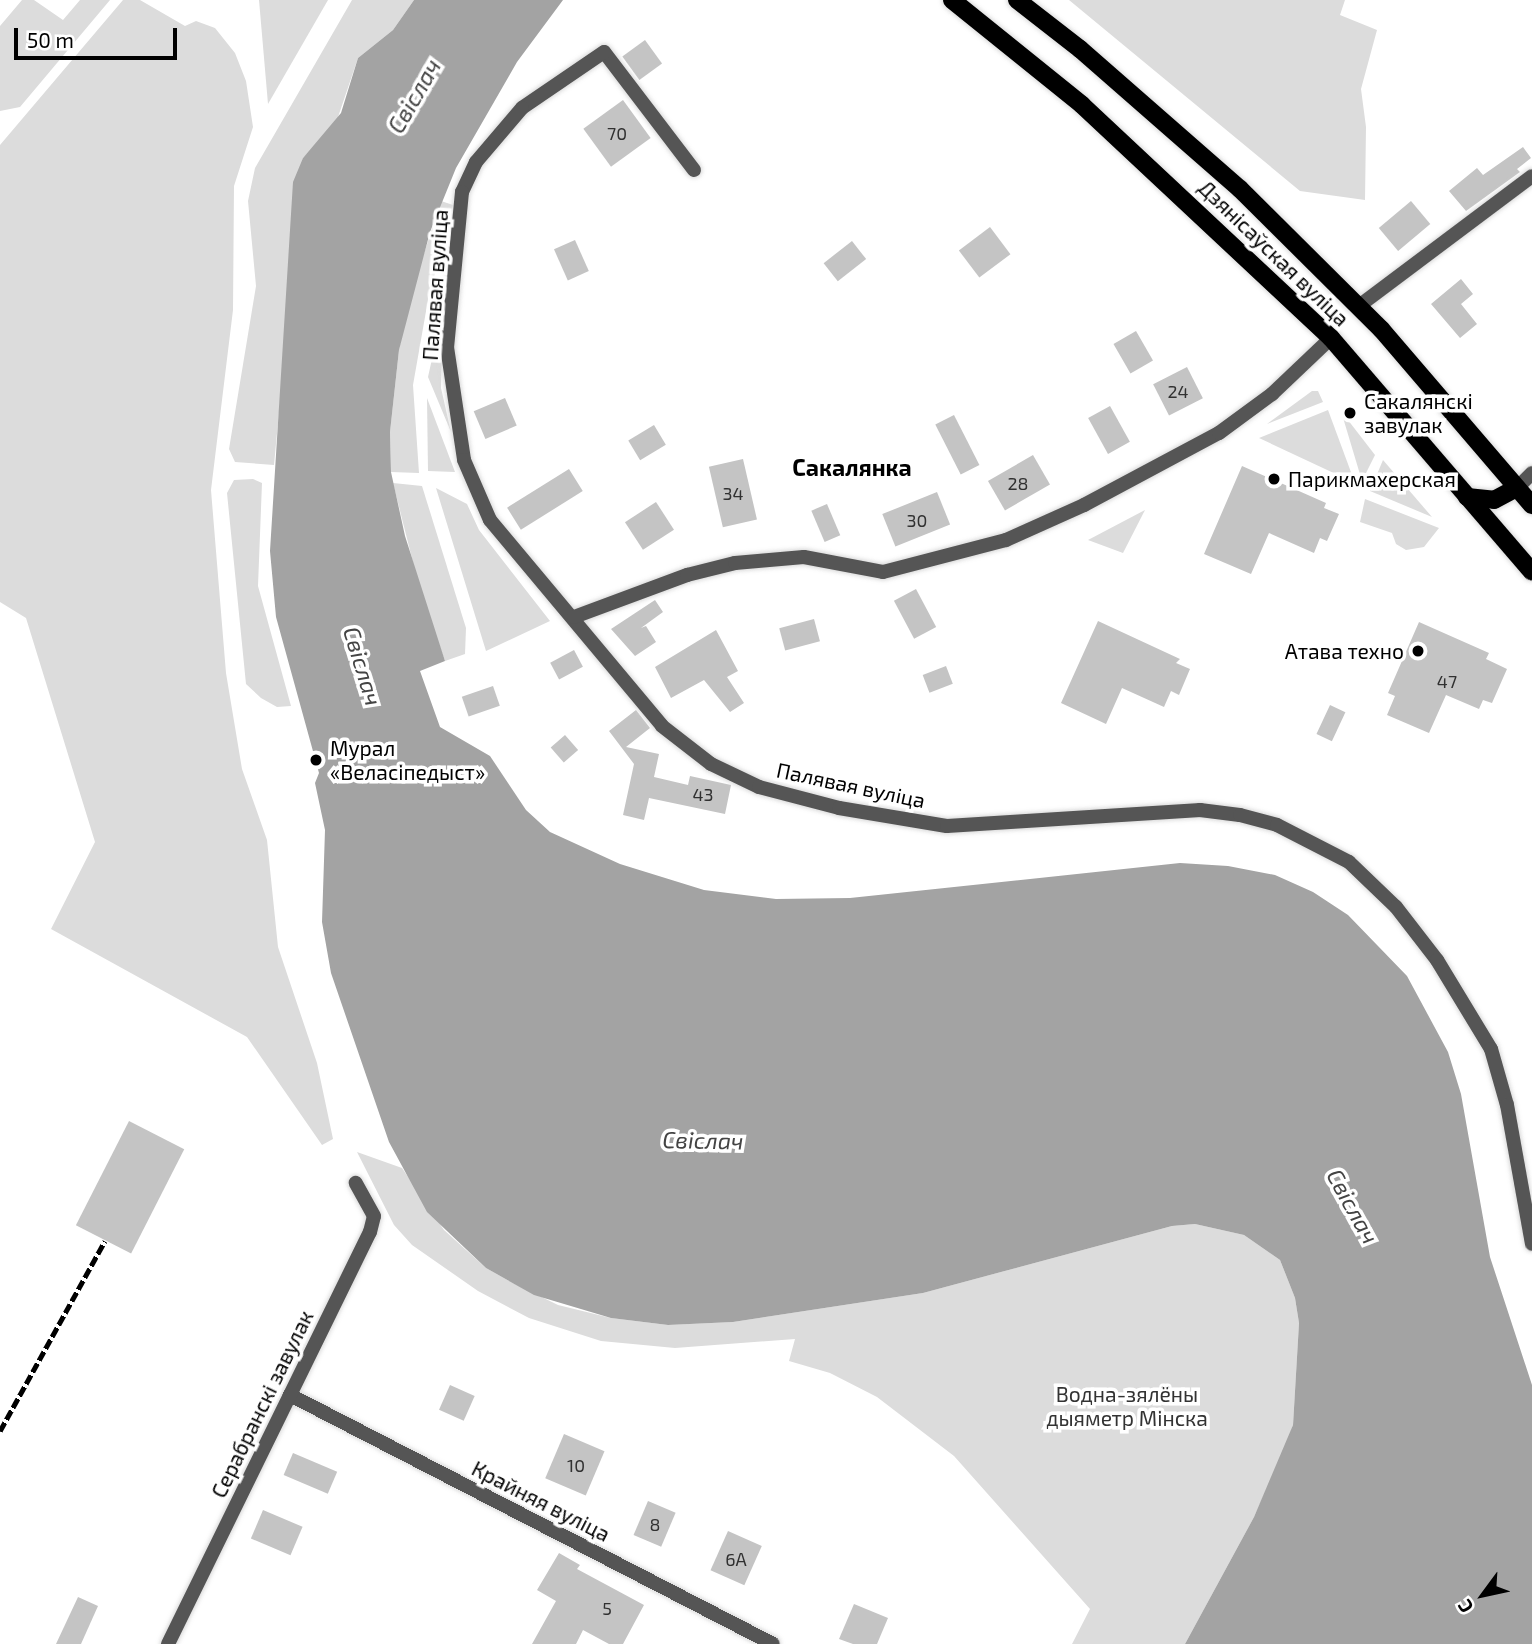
<!DOCTYPE html>
<meta charset="utf-8">
<style>
body{margin:0}
#map{position:relative;width:1532px;height:1644px;overflow:hidden;background:#fff;font-family:"Exo 2",sans-serif}
div>[style]{position:absolute}
[style*='--x']{left:calc(var(--x)*1px);top:calc(var(--y)*1px);width:calc(var(--w)*1px);rotate:calc(var(--a)*1deg)}
.green>*{inset:0;background:#dcdcdc}
.water>*{inset:0;background:#a3a3a3}
.building>*{inset:0;background:#c4c4c4;transform-origin:0 0}
.roads{filter:drop-shadow(0 0 2px #dbdbdb) drop-shadow(0 0 2px #dbdbdb)}
.street>*{height:14px;margin:-7px;padding:0 7px;transform-origin:7px;border-radius:7px;background:#555}
.primary>*{height:18px;margin:-9px;padding:0 9px;transform-origin:9px;border-radius:9px;background:#000}
.rail>*{height:5px;margin-top:-2.5px;transform-origin:0;background:repeating-linear-gradient(90deg,#000 0 10px,transparent 0 13.5px)}
.dots>*{width:19px;height:19px;translate:-50% -50%;box-sizing:border-box;border:4px solid #fff;border-radius:50%}
span{translate:-50% -50%;white-space:nowrap;text-align:center;line-height:1.15;-webkit-text-stroke:7px #fff;paint-order:stroke}
.number-label{font-size:18px;color:#313131}
.number-label span{-webkit-text-stroke-width:0}
.street-label{font-size:21px;color:#000}
.poi-label{font-size:21px;color:#000}
.left{translate:0 -50%;text-align:left}
.right{translate:-100% -50%;text-align:right}
.park-label{font-size:21px;color:#333}
.water-label{font-size:23px;color:#444;font-style:italic}
.neighbourhood-label{font-size:23px;color:#000;font-weight:700}
.north{position:absolute;left:1448px;top:1560px;width:70px;height:70px;-webkit-text-stroke:5px #fff;paint-order:stroke;rotate:237deg;font-size:19px;font-weight:700;line-height:28px;text-align:center;color:#000}
.north::after{content:'';display:block;margin:auto;width:24px;height:32px;background:#000;clip-path:polygon(50% 0,100% 100%,50% 72%,0 100%)}
.scale{position:absolute;left:14px;top:28px;width:163px;height:32px;box-sizing:border-box;border:4px solid #000;border-top:0;padding-left:9px;font-size:21px;line-height:24px;white-space:nowrap;color:#000;-webkit-text-stroke:5px #fff;paint-order:stroke}
</style>
<div id="map">
<div class="green">
<i style="clip-path:polygon(22px 0,34px 0,63px 20px,80px 0,110px 0,20px 107px,0 111px,0 26px)"></i>
<i style="clip-path:polygon(123px 0,140px 0,185px 26px,196px 21px,215px 28px,235px 53px,246px 81px,253px 127px,234px 186px,233px 310px,211px 490px,226px 673px,242px 769px,267px 840px,278px 947px,317px 1063px,333px 1139px,322px 1145px,247px 1037px,51px 929px,95px 842px,26px 618px,0 602px,0 145px)"></i>
<i style="clip-path:polygon(259px 0,328px 0,268px 104px)"></i>
<i style="clip-path:polygon(352px 0,414px 0,393px 30px,358px 58px,336px 123px,303px 158px,274px 465px,235px 462px,229px 449px,256px 286px,248px 201px,255px 168px)"></i>
<i style="clip-path:polygon(1069px 0,1345px 0,1340px 15px,1377px 30px,1361px 89px,1366px 127px,1365px 200px,1300px 191px)"></i>
<i style="clip-path:polygon(441px 201px,453px 205px,428px 300px,413px 385px,419px 473px,391px 472px,390px 432px,399px 350px,407px 306px)"></i>
<i style="clip-path:polygon(443px 309px,441px 388px,451px 432px,428px 377px)"></i>
<i style="clip-path:polygon(1312px 391px,1318px 391px,1323px 402px,1267px 424px)"></i>
<i style="clip-path:polygon(427px 398px,455px 472px,428px 471px)"></i>
<i style="clip-path:polygon(1328px 410px,1355px 483px,1259px 438px)"></i>
<i style="clip-path:polygon(1341px 411px,1375px 455px,1362px 481px)"></i>
<i style="clip-path:polygon(1383px 460px,1432px 517px,1370px 491px)"></i>
<i style="clip-path:polygon(253px 479px,262px 483px,258px 586px,291px 706px,277px 707px,261px 698px,246px 684px,227px 493px,234px 480px)"></i>
<i style="clip-path:polygon(393px 483px,422px 486px,466px 628px,465px 654px,445px 661px,421px 594px)"></i>
<i style="clip-path:polygon(436px 488px,467px 504px,479px 530px,550px 621px,486px 651px)"></i>
<i style="clip-path:polygon(1365px 499px,1439px 528px,1424px 547px,1406px 550px,1396px 544px,1392px 533px,1360px 522px)"></i>
<i style="clip-path:polygon(1145px 510px,1123px 553px,1088px 540px)"></i>
<i style="clip-path:polygon(357px 1152px,402px 1168px,444px 1230px,486px 1268px,511px 1282px,558px 1305px,611px 1318px,668px 1325px,733px 1322px,923px 1293px,1172px 1226px,1195px 1224px,1244px 1235px,1280px 1260px,1295px 1298px,1299px 1323px,1293px 1425px,1286px 1446px,1254px 1517px,1185px 1644px,1072px 1644px,1090px 1609px,954px 1456px,877px 1397px,830px 1373px,789px 1361px,795px 1339px,675px 1348px,601px 1341px,529px 1318px,478px 1291px,412px 1245px,394px 1225px)"></i>
</div>
<div class="water">
<i style="clip-path:polygon(414px 0,563px 0,517px 62px,456px 168px,430px 232px,399px 350px,390px 432px,391px 472px,405px 536px,445px 661px,420px 671px,440px 727px,490px 756px,526px 810px,550px 832px,620px 864px,704px 890px,776px 899px,850px 898px,1180px 863px,1228px 866px,1275px 875px,1313px 892px,1348px 915px,1407px 976px,1448px 1052px,1461px 1094px,1490px 1257px,1532px 1385px,1532px 1644px,1185px 1644px,1254px 1517px,1293px 1425px,1299px 1323px,1295px 1298px,1280px 1260px,1244px 1235px,1195px 1224px,1172px 1226px,923px 1293px,733px 1322px,668px 1325px,611px 1318px,534px 1295px,486px 1268px,427px 1212px,389px 1142px,331px 973px,322px 922px,325px 830px,315px 783px,319px 773px,276px 617px,270px 551px,293px 182px,303px 158px,341px 113px,358px 58px,393px 30px)"></i>
</div>
<div class="building">
<i style="left:645px;top:40px;width:29px;height:28px;rotate:54deg"></i>
<i style="left:623px;top:100px;width:47px;height:49px;rotate:54deg"></i>
<i style="clip-path:polygon(1523px 147px,1531px 158px,1517px 169px,1520px 172px,1466px 211px,1449px 191px,1477px 168px,1483px 175px)"></i>
<i style="left:1411px;top:201px;width:30px;height:42px;rotate:50deg"></i>
<i style="left:990px;top:227px;width:34px;height:39px;rotate:53deg"></i>
<i style="left:575px;top:240px;width:34px;height:23px;rotate:66deg"></i>
<i style="left:852px;top:241px;width:23px;height:36px;rotate:52deg"></i>
<i style="clip-path:polygon(1461px 279px,1473px 294px,1461px 304px,1477px 324px,1460px 338px,1431px 304px)"></i>
<i style="left:1136px;top:331px;width:34px;height:26px;rotate:60deg"></i>
<i style="left:1187px;top:367px;width:35px;height:38px;rotate:63deg"></i>
<i style="left:505px;top:398px;width:30px;height:34px;rotate:67deg"></i>
<i style="left:1110px;top:406px;width:41px;height:25px;rotate:61deg"></i>
<i style="left:954px;top:415px;width:56px;height:21px;rotate:63deg"></i>
<i style="left:654px;top:425px;width:23px;height:30px;rotate:59deg"></i>
<i style="left:1033px;top:455px;width:34px;height:52px;rotate:60deg"></i>
<i style="left:743px;top:459px;width:62px;height:35px;rotate:77deg"></i>
<i style="clip-path:polygon(1242px 466px,1326px 503px,1324px 508px,1339px 514px,1327px 541px,1320px 538px,1314px 553px,1269px 533px,1251px 574px,1204px 554px)"></i>
<i style="left:569px;top:469px;width:26px;height:73px;rotate:58deg"></i>
<i style="left:937px;top:492px;width:35px;height:59px;rotate:68deg"></i>
<i style="left:656px;top:502px;width:33px;height:37px;rotate:57deg"></i>
<i style="left:827px;top:504px;width:34px;height:17px;rotate:67deg"></i>
<i style="left:916px;top:589px;width:43px;height:25px;rotate:62deg"></i>
<i style="clip-path:polygon(655px 600px,663px 612px,641px 628px,646px 626px,656px 642px,635px 656px,611px 629px)"></i>
<i style="left:814px;top:619px;width:23px;height:36px;rotate:75deg"></i>
<i style="clip-path:polygon(1098px 621px,1180px 659px,1176px 663px,1190px 669px,1179px 695px,1171px 691px,1164px 707px,1122px 688px,1106px 724px,1061px 703px)"></i>
<i style="clip-path:polygon(1419px 622px,1489px 653px,1486px 659px,1507px 669px,1492px 703px,1483px 700px,1479px 709px,1446px 695px,1429px 733px,1387px 715px,1395px 696px,1388px 693px)"></i>
<i style="clip-path:polygon(716px 630px,738px 671px,727px 677px,744px 703px,730px 712px,704px 680px,671px 698px,655px 667px)"></i>
<i style="left:574px;top:650px;width:19px;height:27px;rotate:62deg"></i>
<i style="left:946px;top:666px;width:19px;height:25px;rotate:69deg"></i>
<i style="left:493px;top:686px;width:21px;height:33px;rotate:71deg"></i>
<i style="left:1330px;top:705px;width:17px;height:32px;rotate:25deg"></i>
<i style="clip-path:polygon(636px 710px,650px 728px,626px 747px,659px 754px,654px 777px,688px 785px,690px 776px,731px 785px,725px 814px,649px 798px,644px 820px,623px 815px,634px 764px,609px 731px)"></i>
<i style="left:565px;top:735px;width:20px;height:19px;rotate:49deg"></i>
<i style="left:129px;top:1121px;width:62px;height:117px;rotate:27deg"></i>
<i style="left:450px;top:1385px;width:27px;height:27px;rotate:24deg"></i>
<i style="left:564px;top:1434px;width:44px;height:48px;rotate:23deg"></i>
<i style="left:293px;top:1453px;width:48px;height:24px;rotate:23deg"></i>
<i style="left:648px;top:1501px;width:30px;height:37px;rotate:23deg"></i>
<i style="left:263px;top:1510px;width:43px;height:31px;rotate:23deg"></i>
<i style="left:728px;top:1531px;width:37px;height:43px;rotate:24deg"></i>
<i style="clip-path:polygon(559px 1553px,580px 1565px,577px 1569px,644px 1605px,623px 1644px,609px 1644px,583px 1630px,576px 1644px,532px 1644px,556px 1601px,537px 1590px)"></i>
<i style="clip-path:polygon(78px 1597px,98px 1606px,81px 1644px,56px 1644px)"></i>
<i style="clip-path:polygon(854px 1604px,888px 1618px,877px 1644px,853px 1644px,839px 1639px)"></i>
</div>
<div class="roads">
<div class="street">
<i style="--x:694;--y:170;--w:148;--a:-127.3"></i>
<i style="--x:604;--y:52;--w:99;--a:145.7"></i>
<i style="--x:522;--y:108;--w:71;--a:130.4"></i>
<i style="--x:476;--y:162;--w:33;--a:115"></i>
<i style="--x:462;--y:192;--w:156;--a:95.5"></i>
<i style="--x:447;--y:347;--w:114;--a:81.4"></i>
<i style="--x:464;--y:460;--w:65;--a:66.6"></i>
<i style="--x:490;--y:520;--w:268;--a:50.1"></i>
<i style="--x:662;--y:726;--w:62;--a:37.8"></i>
<i style="--x:711;--y:764;--w:53;--a:25.6"></i>
<i style="--x:759;--y:787;--w:83;--a:14.7"></i>
<i style="--x:839;--y:808;--w:109;--a:9.5"></i>
<i style="--x:947;--y:826;--w:254;--a:-3.6"></i>
<i style="--x:1200;--y:810;--w:40;--a:7.1"></i>
<i style="--x:1240;--y:815;--w:38;--a:15"></i>
<i style="--x:1277;--y:825;--w:81;--a:27.2"></i>
<i style="--x:1349;--y:862;--w:65;--a:43.8"></i>
<i style="--x:1396;--y:907;--w:67;--a:52.3"></i>
<i style="--x:1437;--y:960;--w:104;--a:58.8"></i>
<i style="--x:1491;--y:1049;--w:58;--a:74.1"></i>
<i style="--x:1507;--y:1105;--w:141;--a:79.8"></i>
<i style="--x:1359;--y:306;--w:216;--a:-36.9"></i>
<i style="--x:1517;--y:488;--w:21;--a:-45"></i>
<i style="--x:574;--y:617;--w:121;--a:-20.4"></i>
<i style="--x:687;--y:575;--w:49;--a:-14"></i>
<i style="--x:735;--y:563;--w:69;--a:-5"></i>
<i style="--x:804;--y:557;--w:80;--a:10.8"></i>
<i style="--x:883;--y:572;--w:127;--a:-14.6"></i>
<i style="--x:1006;--y:540;--w:85;--a:-24.2"></i>
<i style="--x:1084;--y:505;--w:153;--a:-28.1"></i>
<i style="--x:1219;--y:433;--w:66;--a:-36.3"></i>
<i style="--x:1272;--y:394;--w:81;--a:-43.5"></i>
<i style="--x:290;--y:1395;--w:543;--a:27.27"></i>
<i style="--x:168;--y:1644;--w:459;--a:-63.9"></i>
<i style="--x:370;--y:1232;--w:16;--a:-76"></i>
<i style="--x:374;--y:1216;--w:38;--a:-119"></i>
</div>
<div class="primary">
<i style="--x:952;--y:0;--w:167;--a:38.9"></i>
<i style="--x:1082;--y:105;--w:341;--a:43.1"></i>
<i style="--x:1331;--y:338;--w:308;--a:49.3"></i>
<i style="--x:1017;--y:0;--w:80;--a:37.9"></i>
<i style="--x:1080;--y:49;--w:213;--a:41.2"></i>
<i style="--x:1240;--y:189;--w:199;--a:44.8"></i>
<i style="--x:1381;--y:329;--w:232;--a:49.4"></i>
<i style="--x:1467;--y:497;--w:27;--a:6"></i>
<i style="--x:1494;--y:500;--w:26;--a:-28"></i>
</div>
</div>
<div class="rail">
<i style="--x:0;--y:1431;--w:217;--a:-61.1"></i>
</div>
<div class="dots">
<i style="left:1350px;top:413px;background:#000"></i>
<i style="left:1274px;top:479px;background:#000"></i>
<i style="left:1418px;top:651px;background:#000"></i>
<i style="left:316px;top:760px;background:#000"></i>
</div>
<div class="number-label">
<span style="left:617px;top:133px">70</span>
<span style="left:1178px;top:391px">24</span>
<span style="left:1018px;top:483px">28</span>
<span style="left:733px;top:493px">34</span>
<span style="left:917px;top:520px">30</span>
<span style="left:1447px;top:681px">47</span>
<span style="left:703px;top:794px">43</span>
<span style="left:576px;top:1465px">10</span>
<span style="left:655px;top:1524px">8</span>
<span style="left:736px;top:1559px">6А</span>
<span style="left:607px;top:1608px">5</span>
</div>
<div class="street-label">
<span style="left:1274px;top:253px;rotate:44deg">Дзянісаўская вуліца</span>
<span style="left:435px;top:285px;rotate:-86deg">Палявая вуліца</span>
<span style="left:851px;top:785px;rotate:12deg">Палявая вуліца</span>
<span style="left:262px;top:1404px;rotate:-64deg">Серабранскі завулак</span>
<span style="left:541px;top:1501px;rotate:27deg">Крайняя вуліца</span>
</div>
<div class="poi-label">
<span class="left" style="left:1364px;top:413px">Сакалянскі<br>завулак</span>
<span class="left" style="left:1288px;top:479px">Парикмахерская</span>
<span class="right" style="left:1404px;top:651px">Атава техно</span>
<span class="left" style="left:330px;top:760px">Мурал<br>«Веласіпедыст»</span>
</div>
<div class="park-label">
<span style="left:1127px;top:1406px">Водна-зялёны<br>дыяметр Мінска</span>
</div>
<div class="water-label">
<span style="left:414px;top:96px;rotate:-60deg">Свіслач</span>
<span style="left:363px;top:666px;rotate:73deg">Свіслач</span>
<span style="left:703px;top:1140px;rotate:1deg">Свіслач</span>
<span style="left:1353px;top:1206px;rotate:61deg">Свіслач</span>
</div>
<div class="neighbourhood-label">
<span style="left:852px;top:467px">Сакалянка</span>
</div>
<div class="north">С</div>
<div class="scale">50 m</div>
</div>
